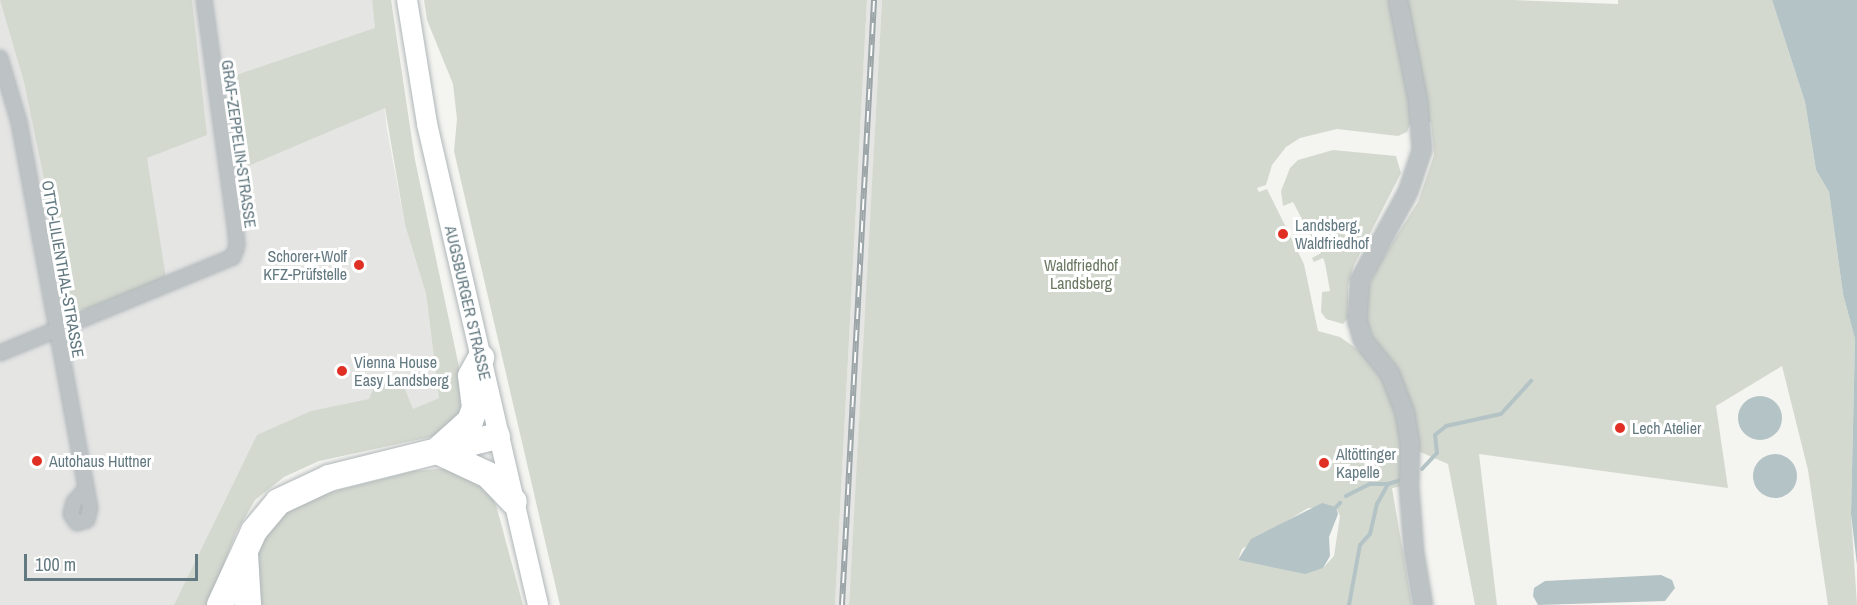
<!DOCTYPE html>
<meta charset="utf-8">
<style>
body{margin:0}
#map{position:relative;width:1857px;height:605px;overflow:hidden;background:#f4f4f0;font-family:"Archivo Narrow",sans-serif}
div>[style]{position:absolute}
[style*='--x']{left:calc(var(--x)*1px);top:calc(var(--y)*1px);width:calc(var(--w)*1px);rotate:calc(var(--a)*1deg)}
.built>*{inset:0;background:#e5e5e4}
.green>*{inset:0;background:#d4d9cf}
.water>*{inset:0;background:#b4c3c5}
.round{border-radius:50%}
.stream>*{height:4px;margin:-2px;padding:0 2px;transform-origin:2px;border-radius:2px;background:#b4c3c5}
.roads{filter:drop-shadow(0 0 2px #afb6b9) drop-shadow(0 0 2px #afb6b9)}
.minor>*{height:14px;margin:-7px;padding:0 7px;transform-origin:7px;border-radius:7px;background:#bdc2c4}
.tertiary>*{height:18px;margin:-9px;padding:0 9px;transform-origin:9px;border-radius:9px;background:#bdc2c4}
.secondary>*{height:20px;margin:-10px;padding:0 10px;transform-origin:10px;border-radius:10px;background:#fff}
.motorway>*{height:26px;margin:-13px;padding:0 13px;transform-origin:13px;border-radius:13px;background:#fff}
.rail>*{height:6px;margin-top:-3px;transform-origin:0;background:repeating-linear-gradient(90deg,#fff 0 11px,#9ca5a8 0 22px);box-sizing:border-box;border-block:2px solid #9ca5a8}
.dots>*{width:16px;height:16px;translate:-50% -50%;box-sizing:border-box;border:3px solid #fff;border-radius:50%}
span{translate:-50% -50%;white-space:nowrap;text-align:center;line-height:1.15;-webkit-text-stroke:6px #fff;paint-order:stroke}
.street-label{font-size:16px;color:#637981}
.poi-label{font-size:16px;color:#637981}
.left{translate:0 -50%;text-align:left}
.right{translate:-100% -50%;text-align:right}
.park-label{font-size:16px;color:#6a7862}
.scale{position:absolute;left:24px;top:554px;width:174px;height:27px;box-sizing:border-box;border:3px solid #637981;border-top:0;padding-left:8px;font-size:18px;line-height:21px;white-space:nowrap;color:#637981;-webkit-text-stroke:4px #fff;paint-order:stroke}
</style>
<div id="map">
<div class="built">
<i style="clip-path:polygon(0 0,372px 0,387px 130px,405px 225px,426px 294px,439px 398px,242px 486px,192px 605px,0 605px)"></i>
<i style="clip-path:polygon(867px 0,882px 0,864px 343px,849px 605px,835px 605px)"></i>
</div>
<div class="green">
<i style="clip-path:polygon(0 0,192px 0,207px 135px,147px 158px,166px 278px,87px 309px,78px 310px,70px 304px,24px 82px)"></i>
<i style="clip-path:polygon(372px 0,391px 0,415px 160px,465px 395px,463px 410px,435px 436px,319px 461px,284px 477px,255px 500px,236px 533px,208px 605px,174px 605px,257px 435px,311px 411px,369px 399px,379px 375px,402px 382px,413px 409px,439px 398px,426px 294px,405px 225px,385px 108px,246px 167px,230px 77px,375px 28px)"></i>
<i style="clip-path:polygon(424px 0,867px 0,835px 605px,560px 605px,454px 151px,457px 119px,453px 84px,427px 20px)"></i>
<i style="clip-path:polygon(evenodd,882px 0,1512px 0,1618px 4px,1618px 0,1772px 0,1805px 102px,1816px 170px,1829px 192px,1843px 294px,1855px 339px,1851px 514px,1857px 605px,1828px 605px,1808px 470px,1782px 366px,1716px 406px,1728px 488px,1479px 454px,1497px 605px,1475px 605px,1448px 464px,1418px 451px,1366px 321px,1368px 288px,1377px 267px,1418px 202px,1434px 155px,1431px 122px,1411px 122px,1407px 132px,1398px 136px,1337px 129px,1300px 138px,1286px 147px,1272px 165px,1266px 185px,1257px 188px,1259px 192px,1267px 189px,1304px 264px,1318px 331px,1340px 337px,1367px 356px,1381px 373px,1400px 424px,1403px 486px,1392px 488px,1412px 605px,849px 605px,882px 0,1336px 507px,1340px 516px,1334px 556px,1323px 568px,1238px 560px,1242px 549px,1308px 508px,1336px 507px)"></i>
<i style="clip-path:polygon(1333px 150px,1396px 156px,1401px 173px,1354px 265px,1348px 286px,1348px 318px,1343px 324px,1326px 319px,1321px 312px,1322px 292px,1330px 291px,1325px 263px,1323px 258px,1314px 262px,1312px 258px,1321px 253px,1305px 225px,1296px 230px,1294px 226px,1303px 221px,1293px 202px,1283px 206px,1281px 191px,1290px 168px,1298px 160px)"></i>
<i style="clip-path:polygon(458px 467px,487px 487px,496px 505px,523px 605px,254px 605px,254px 551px,285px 509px,304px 499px,414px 471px)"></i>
</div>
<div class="water">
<i style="clip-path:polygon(1772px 0,1857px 0,1857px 565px,1851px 514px,1855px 339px,1843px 294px,1829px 192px,1816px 170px,1805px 102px)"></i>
<i class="round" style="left:1738px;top:396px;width:44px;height:44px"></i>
<i class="round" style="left:1753px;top:454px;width:44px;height:44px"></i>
<i style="clip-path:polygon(1322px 503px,1336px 507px,1338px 514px,1329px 537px,1330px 556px,1323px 568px,1305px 574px,1238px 560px,1251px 539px)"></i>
<i style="clip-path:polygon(1661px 575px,1672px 580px,1675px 588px,1665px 601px,1538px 605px,1533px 596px,1534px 588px,1545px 581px)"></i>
</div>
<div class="stream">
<i style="--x:1422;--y:469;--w:22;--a:-47"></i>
<i style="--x:1437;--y:453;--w:18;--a:-96"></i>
<i style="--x:1435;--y:435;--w:14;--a:-39"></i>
<i style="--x:1446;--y:426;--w:56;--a:-12.3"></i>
<i style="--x:1501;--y:414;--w:45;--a:-47.7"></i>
<i style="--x:1346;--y:496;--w:27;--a:-27"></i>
<i style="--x:1370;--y:484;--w:18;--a:0"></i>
<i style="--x:1336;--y:507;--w:6;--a:-45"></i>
<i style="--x:1349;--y:605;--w:61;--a:-79.6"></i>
<i style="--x:1360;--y:545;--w:15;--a:-48"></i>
<i style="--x:1370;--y:534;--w:31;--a:-77"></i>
<i style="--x:1377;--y:504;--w:23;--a:-61"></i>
<i style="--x:1388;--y:484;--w:14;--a:-17"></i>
</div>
<div class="roads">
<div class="minor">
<i style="--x:0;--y:58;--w:67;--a:73.5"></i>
<i style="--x:19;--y:122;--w:392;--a:79.6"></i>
<i style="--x:90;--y:508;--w:12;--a:104"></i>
<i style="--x:87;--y:520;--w:10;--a:163"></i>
<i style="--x:77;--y:523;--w:11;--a:-124"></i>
<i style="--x:71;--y:514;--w:12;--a:-76"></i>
<i style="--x:74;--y:502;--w:18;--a:-47"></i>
<i style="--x:0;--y:353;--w:252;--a:-22.4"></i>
<i style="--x:233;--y:257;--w:12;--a:-70"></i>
<i style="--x:237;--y:246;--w:21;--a:-95"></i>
<i style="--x:235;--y:225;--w:227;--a:-97.8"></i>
</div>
<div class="tertiary">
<i style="--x:1398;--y:0;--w:103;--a:78.8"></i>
<i style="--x:1418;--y:101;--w:49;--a:85.3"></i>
<i style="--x:1422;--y:150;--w:44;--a:108.4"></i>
<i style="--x:1408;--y:192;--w:100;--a:118.6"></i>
<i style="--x:1360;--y:280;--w:39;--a:94"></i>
<i style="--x:1357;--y:319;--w:22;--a:74"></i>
<i style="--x:1363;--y:340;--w:43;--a:51.5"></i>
<i style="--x:1390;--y:374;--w:42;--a:69"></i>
<i style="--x:1405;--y:413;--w:30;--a:81"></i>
<i style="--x:1410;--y:443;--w:44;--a:91.3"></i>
<i style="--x:1409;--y:487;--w:65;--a:85.6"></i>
<i style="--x:1414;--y:552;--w:54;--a:80.4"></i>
</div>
<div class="secondary">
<i style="--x:407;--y:0;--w:126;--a:80.8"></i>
<i style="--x:427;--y:124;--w:494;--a:77"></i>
</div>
<div class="motorway">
<i style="--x:439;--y:449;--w:42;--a:-42.1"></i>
<i style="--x:470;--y:421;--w:14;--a:-69"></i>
<i style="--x:475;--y:408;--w:32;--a:-97"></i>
<i style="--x:471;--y:376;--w:21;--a:-61"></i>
<i style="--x:437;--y:451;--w:56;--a:25.2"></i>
<i style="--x:488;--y:475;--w:37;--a:46"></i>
<i style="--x:245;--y:554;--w:51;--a:86.6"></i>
<i style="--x:220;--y:605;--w:81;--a:-65.3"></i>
<i style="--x:254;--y:531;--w:38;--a:-50"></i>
<i style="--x:278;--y:502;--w:56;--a:-25.2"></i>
<i style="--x:329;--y:478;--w:173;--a:-14"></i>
</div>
</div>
<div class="rail">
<i style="--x:842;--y:605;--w:606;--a:-86.97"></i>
</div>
<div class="dots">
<i style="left:1283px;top:234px;background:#e03024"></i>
<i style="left:359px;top:265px;background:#e03024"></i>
<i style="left:342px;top:371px;background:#e03024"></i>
<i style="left:1620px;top:428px;background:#e03024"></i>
<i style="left:37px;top:461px;background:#e03024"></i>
<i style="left:1324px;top:463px;background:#e03024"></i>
</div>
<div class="street-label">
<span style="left:239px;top:144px;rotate:82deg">GRAF-ZEPPELIN-STRASSE</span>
<span style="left:63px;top:269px;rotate:80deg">OTTO-LILIENTHAL-STRASSE</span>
<span style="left:468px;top:303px;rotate:77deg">AUGSBURGER STRASSE</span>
</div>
<div class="poi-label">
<span class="left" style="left:1295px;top:234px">Landsberg,<br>Waldfriedhof</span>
<span class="right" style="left:347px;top:265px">Schorer+Wolf<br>KFZ-Prüfstelle</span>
<span class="left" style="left:354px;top:371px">Vienna House<br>Easy Landsberg</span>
<span class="left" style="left:1632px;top:428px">Lech Atelier</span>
<span class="left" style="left:1336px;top:463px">Altöttinger<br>Kapelle</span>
<span class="left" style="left:49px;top:461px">Autohaus Huttner</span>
</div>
<div class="park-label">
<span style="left:1081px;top:274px">Waldfriedhof<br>Landsberg</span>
</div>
<div class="scale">100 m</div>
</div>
